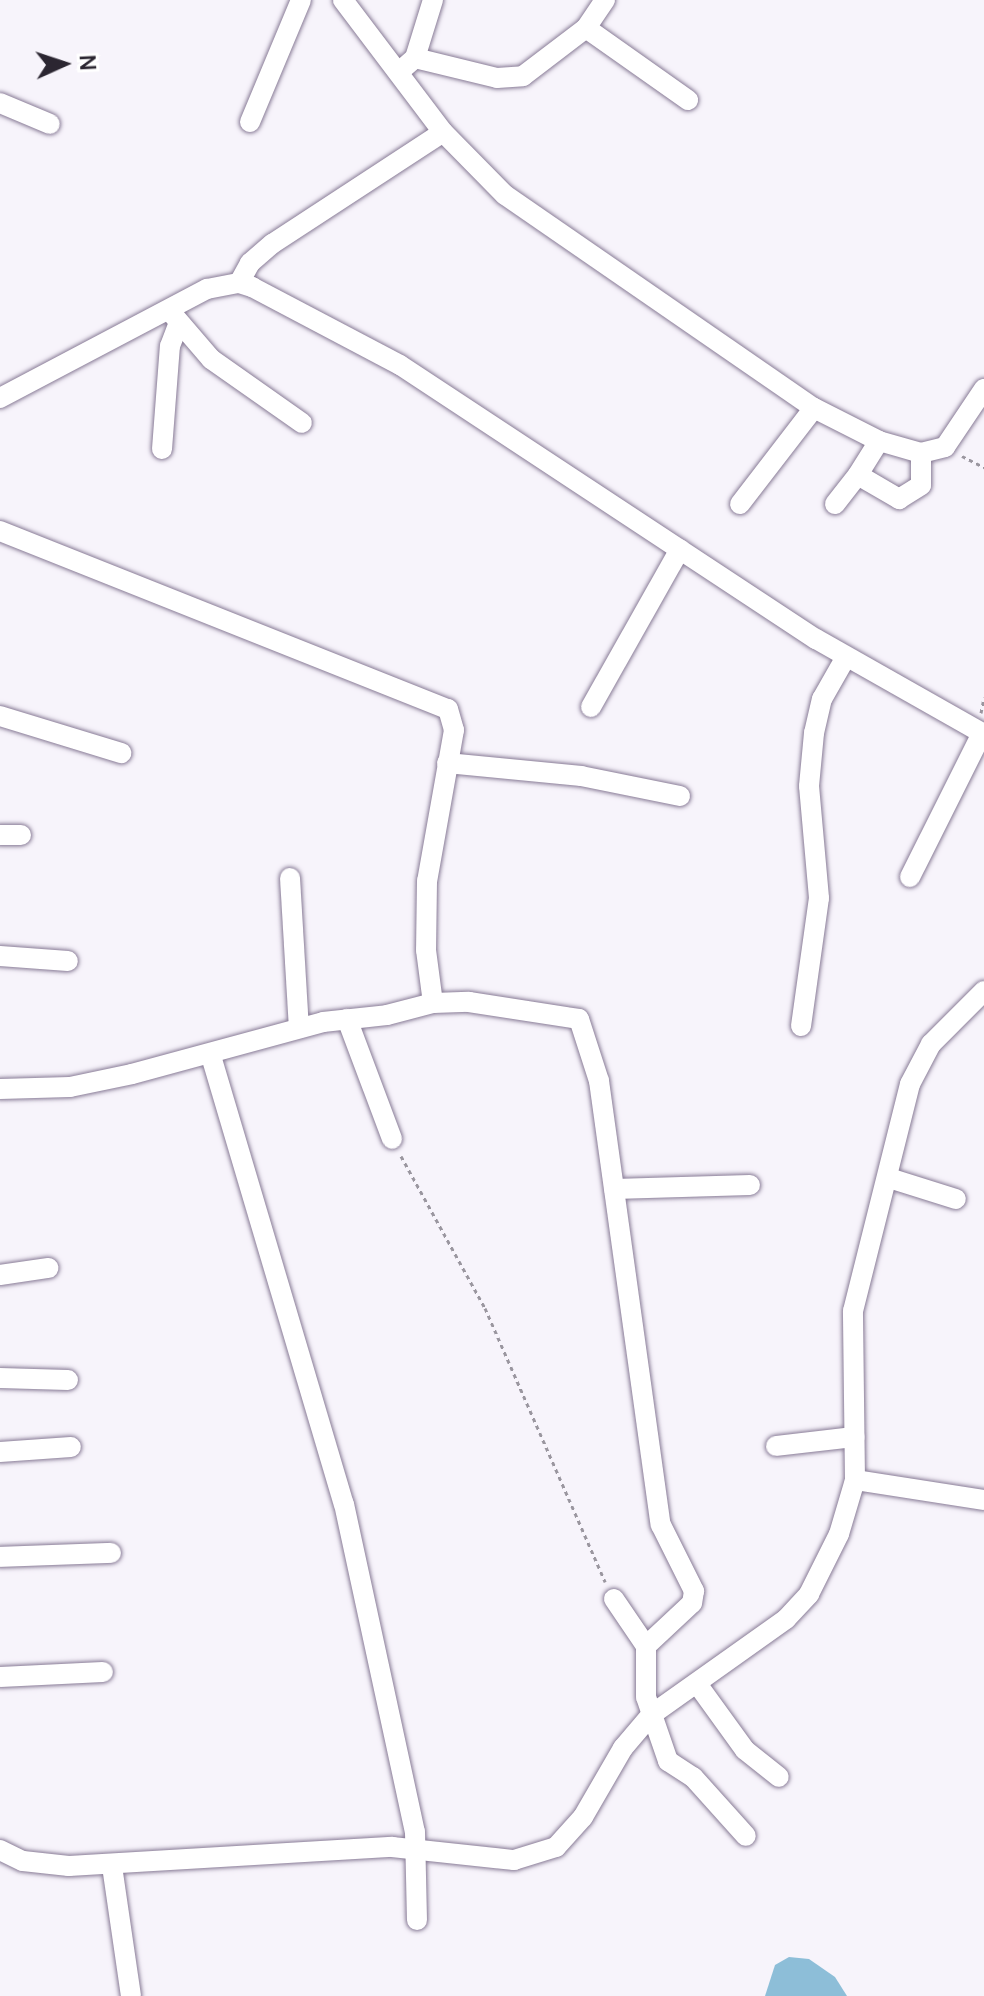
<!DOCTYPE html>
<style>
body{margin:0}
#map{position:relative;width:984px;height:1996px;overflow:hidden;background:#f7f4fb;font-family:Manrope,sans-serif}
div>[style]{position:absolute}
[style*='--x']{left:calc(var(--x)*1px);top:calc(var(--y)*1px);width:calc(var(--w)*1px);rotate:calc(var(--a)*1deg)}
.water>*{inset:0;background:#8dbed8}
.path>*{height:3px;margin-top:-1.5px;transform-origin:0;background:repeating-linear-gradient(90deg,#9a969f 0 4px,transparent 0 8px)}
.roads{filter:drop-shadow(0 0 2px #887b96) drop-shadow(0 0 2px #887b96)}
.minor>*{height:20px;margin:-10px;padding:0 10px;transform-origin:10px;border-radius:10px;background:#fff}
span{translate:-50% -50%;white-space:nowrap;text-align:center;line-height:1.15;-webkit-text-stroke:6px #fff;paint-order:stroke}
.north{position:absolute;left:24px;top:24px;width:80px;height:80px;-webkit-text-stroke:6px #fff;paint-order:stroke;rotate:87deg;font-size:22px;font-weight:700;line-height:32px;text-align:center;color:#2b2631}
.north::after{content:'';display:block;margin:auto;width:28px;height:36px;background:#2b2631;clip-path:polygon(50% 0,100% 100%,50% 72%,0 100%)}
</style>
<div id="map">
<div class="water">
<i style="clip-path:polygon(789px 1957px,809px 1959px,835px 1977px,847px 1996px,765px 1996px,775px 1965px)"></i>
</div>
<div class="path">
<i style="--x:962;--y:456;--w:25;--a:27"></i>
<i style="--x:981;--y:713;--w:16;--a:-79"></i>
<i style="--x:401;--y:1156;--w:174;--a:61.1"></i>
<i style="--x:485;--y:1308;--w:299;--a:66.3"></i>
</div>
<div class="roads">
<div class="minor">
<i style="--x:343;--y:0;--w:166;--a:52.9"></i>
<i style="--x:443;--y:132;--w:88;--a:45.5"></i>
<i style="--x:505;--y:195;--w:375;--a:34.6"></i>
<i style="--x:814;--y:408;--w:73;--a:26.9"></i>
<i style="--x:879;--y:441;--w:44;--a:15.9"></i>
<i style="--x:921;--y:453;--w:25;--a:-14"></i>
<i style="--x:945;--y:447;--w:70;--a:-56.1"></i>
<i style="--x:586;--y:28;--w:125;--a:35.2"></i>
<i style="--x:415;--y:58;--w:61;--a:-72.8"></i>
<i style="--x:400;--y:71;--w:20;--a:-41"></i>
<i style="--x:415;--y:58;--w:84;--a:13.7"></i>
<i style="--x:497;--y:78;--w:26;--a:-4"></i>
<i style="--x:523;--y:76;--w:79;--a:-37.3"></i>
<i style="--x:586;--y:28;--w:34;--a:-56"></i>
<i style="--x:0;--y:103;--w:54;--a:22.8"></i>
<i style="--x:250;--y:122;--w:132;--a:-67.3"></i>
<i style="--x:239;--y:283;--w:23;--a:-61"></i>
<i style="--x:250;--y:263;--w:29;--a:-41"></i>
<i style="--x:272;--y:244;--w:204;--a:-33.2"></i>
<i style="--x:169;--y:310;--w:65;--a:49.4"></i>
<i style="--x:211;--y:359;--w:111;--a:35.1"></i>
<i style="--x:0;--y:398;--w:234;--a:-27.8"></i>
<i style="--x:207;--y:289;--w:33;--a:-11"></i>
<i style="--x:239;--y:283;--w:14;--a:17"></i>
<i style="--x:252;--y:287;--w:167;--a:27.8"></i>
<i style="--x:400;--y:365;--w:498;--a:33.4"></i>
<i style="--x:816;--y:639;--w:193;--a:29.5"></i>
<i style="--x:879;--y:441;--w:40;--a:122"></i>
<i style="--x:858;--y:475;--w:48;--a:30.3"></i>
<i style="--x:899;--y:499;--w:26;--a:-32"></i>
<i style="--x:921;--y:485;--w:32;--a:-90"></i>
<i style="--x:162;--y:449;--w:103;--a:-85.6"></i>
<i style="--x:170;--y:346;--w:25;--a:-69"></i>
<i style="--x:740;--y:504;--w:121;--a:-52.4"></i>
<i style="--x:835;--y:504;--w:37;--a:-52"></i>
<i style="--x:0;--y:531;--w:482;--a:21.7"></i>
<i style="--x:448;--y:709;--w:22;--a:74"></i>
<i style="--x:454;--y:730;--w:153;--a:100.1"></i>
<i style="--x:427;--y:881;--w:69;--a:90.8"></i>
<i style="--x:426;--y:950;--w:53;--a:82.5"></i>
<i style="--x:591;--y:707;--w:181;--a:-60.6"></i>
<i style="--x:0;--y:716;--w:127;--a:17"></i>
<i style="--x:447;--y:763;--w:135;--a:5.5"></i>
<i style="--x:581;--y:776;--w:101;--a:11.4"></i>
<i style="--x:0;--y:835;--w:21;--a:0"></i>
<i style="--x:910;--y:877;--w:161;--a:-63.4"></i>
<i style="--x:290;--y:878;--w:150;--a:86.6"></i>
<i style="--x:0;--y:956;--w:68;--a:4.2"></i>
<i style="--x:347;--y:1019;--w:128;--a:69.4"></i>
<i style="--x:801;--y:1026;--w:129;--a:-82"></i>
<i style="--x:819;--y:898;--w:112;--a:-95.1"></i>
<i style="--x:809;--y:786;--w:53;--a:-84.6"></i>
<i style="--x:814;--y:733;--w:35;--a:-77"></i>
<i style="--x:822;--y:699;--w:48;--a:-60.3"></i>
<i style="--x:211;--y:1056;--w:467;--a:73.5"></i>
<i style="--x:344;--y:1504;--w:336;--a:77.8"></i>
<i style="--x:415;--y:1832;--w:88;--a:88.7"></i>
<i style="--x:0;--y:1089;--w:70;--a:-1.6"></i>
<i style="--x:70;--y:1087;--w:63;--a:-11.8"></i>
<i style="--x:132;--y:1074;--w:198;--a:-15.2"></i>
<i style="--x:323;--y:1022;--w:64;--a:-6.2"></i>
<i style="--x:387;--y:1015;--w:48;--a:-14.6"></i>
<i style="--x:433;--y:1003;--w:36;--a:-2"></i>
<i style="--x:469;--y:1002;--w:111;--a:8.8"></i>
<i style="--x:579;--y:1019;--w:65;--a:72.1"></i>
<i style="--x:599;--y:1081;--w:448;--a:82.1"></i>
<i style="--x:661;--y:1525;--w:74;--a:63.4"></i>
<i style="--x:694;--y:1591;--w:12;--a:99"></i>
<i style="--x:692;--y:1603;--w:63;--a:136.9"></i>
<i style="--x:646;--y:1646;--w:51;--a:90"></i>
<i style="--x:646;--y:1697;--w:68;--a:71"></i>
<i style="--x:668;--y:1761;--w:30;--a:33"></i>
<i style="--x:693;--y:1777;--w:79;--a:48.1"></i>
<i style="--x:889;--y:1178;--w:70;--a:17.4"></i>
<i style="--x:614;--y:1189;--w:136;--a:-1.7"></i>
<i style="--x:0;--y:1275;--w:49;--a:-8.3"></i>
<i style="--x:0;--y:1378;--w:68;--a:1.7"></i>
<i style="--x:776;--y:1446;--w:79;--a:-6.6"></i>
<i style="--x:0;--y:1452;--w:71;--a:-4"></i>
<i style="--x:855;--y:1480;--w:131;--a:8.8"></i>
<i style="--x:0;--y:1557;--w:111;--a:-2.1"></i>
<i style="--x:614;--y:1599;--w:57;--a:55.8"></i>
<i style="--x:0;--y:1677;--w:103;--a:-2.8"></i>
<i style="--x:698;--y:1685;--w:80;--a:54.1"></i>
<i style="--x:745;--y:1750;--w:43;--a:38.5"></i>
<i style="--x:0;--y:1850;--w:25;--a:26"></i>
<i style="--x:23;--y:1861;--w:46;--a:6.2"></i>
<i style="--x:69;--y:1866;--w:324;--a:-3.4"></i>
<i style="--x:392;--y:1847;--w:123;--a:6.1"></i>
<i style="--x:514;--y:1860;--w:44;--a:-17.2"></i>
<i style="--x:556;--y:1847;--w:40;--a:-48"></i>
<i style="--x:583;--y:1817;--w:80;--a:-59.9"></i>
<i style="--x:623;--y:1748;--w:43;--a:-49.7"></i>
<i style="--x:651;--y:1715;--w:166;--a:-35.4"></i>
<i style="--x:786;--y:1619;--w:34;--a:-47"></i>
<i style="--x:809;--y:1594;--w:67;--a:-63.4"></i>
<i style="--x:839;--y:1534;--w:56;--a:-73.5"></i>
<i style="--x:855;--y:1480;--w:169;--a:-90.7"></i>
<i style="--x:853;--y:1311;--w:234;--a:-75.9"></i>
<i style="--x:910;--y:1084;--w:45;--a:-62.3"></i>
<i style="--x:931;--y:1044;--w:75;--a:-45"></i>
<i style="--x:112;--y:1866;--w:131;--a:81.7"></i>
</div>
</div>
<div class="north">N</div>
</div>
